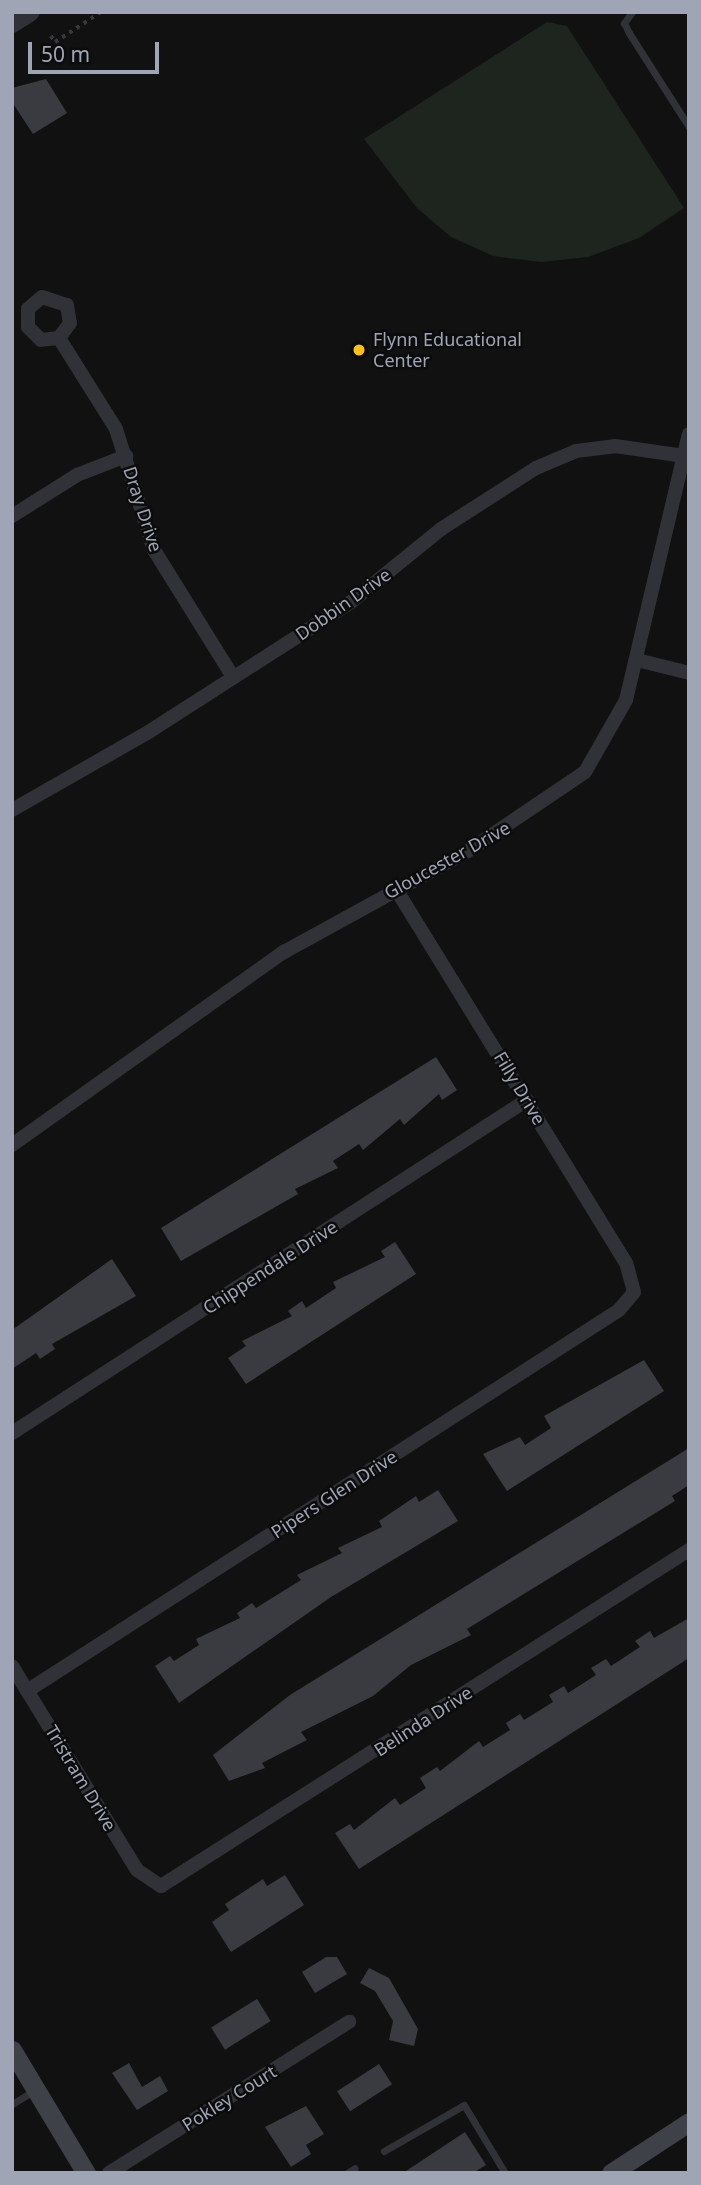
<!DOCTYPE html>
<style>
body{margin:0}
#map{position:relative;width:701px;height:2185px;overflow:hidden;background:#111112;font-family:"Noto Sans",sans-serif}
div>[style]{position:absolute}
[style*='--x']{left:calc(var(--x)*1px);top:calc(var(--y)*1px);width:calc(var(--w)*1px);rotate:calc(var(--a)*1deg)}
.green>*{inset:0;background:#1d251e}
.building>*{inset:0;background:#3a3b41;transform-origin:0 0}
.path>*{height:3.5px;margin-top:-1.75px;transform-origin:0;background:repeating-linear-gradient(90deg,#37393f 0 3.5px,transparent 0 8.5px)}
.service>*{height:7px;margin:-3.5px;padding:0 3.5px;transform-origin:3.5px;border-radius:3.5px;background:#313238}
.minor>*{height:14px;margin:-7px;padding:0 7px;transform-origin:7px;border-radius:7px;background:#313238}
.tertiary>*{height:18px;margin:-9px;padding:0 9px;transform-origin:9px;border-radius:9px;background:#313238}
.secondary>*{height:19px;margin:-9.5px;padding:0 9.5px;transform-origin:9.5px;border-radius:9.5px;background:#3f4148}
.dots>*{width:19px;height:19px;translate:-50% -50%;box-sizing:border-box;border:4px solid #0c0c0d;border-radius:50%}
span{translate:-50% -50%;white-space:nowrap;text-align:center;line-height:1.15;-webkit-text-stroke:5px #0c0c0d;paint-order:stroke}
.poi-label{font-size:18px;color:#a0a5b5}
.left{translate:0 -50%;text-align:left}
.street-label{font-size:18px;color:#a0a5b5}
.frame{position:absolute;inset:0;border:14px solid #a0a5b5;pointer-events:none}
.scale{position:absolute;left:28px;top:42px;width:131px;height:32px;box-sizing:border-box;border:4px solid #a0a5b5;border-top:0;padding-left:9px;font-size:21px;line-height:24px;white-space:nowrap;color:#a0a5b5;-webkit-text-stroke:5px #0c0c0d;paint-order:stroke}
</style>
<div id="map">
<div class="green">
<i style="clip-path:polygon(547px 22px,567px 26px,684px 208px,639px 238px,588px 257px,541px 262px,493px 256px,451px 237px,417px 208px,364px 139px)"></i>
</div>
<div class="building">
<i style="clip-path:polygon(46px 79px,67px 113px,33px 134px,12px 102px,12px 88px)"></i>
<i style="clip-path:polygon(436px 1057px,457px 1090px,442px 1100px,439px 1094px,404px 1125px,400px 1119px,363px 1150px,359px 1144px,333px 1161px,338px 1168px,295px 1189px,298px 1194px,181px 1261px,161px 1228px)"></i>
<i style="clip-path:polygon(395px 1242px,416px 1274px,246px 1384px,228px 1358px,246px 1346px,242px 1341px,292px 1316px,288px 1311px,302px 1301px,306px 1308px,336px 1288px,333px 1282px,385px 1257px,381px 1251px)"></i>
<i style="clip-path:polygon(112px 1259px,136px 1296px,52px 1344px,55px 1349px,40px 1359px,36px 1353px,12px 1369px,12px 1330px)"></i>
<i style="clip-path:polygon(644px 1360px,664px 1391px,507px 1491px,483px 1454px,520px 1437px,525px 1445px,551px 1428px,544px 1416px)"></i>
<i style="clip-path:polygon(689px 1448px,689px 1485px,672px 1496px,675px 1501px,467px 1629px,471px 1635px,411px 1665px,373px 1696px,301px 1732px,307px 1740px,262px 1763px,265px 1768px,229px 1781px,213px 1755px,290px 1695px)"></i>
<i style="clip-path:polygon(438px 1490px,458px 1521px,331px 1597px,179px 1703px,155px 1666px,170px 1656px,174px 1661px,199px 1645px,196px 1639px,240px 1618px,237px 1613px,252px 1603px,256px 1608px,301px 1580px,297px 1575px,342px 1553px,338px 1548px,382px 1527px,379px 1521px,416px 1496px,419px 1502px)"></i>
<i style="clip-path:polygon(689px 1618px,689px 1658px,359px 1869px,335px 1833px,350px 1824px,354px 1830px,395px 1798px,400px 1805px,426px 1788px,420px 1778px,437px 1767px,440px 1771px,479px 1741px,483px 1747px,510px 1730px,506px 1723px,520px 1714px,524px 1720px,553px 1702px,549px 1695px,564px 1686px,568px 1693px,596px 1675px,591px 1668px,606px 1659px,611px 1666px,640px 1647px,635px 1641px,650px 1631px,654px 1638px)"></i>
<i style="clip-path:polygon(285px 1875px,304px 1905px,231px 1952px,212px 1922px,229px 1910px,225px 1904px,263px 1879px,267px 1886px)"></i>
<i style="clip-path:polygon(326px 1957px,337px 1957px,347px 1974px,315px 1993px,302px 1972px)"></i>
<i style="clip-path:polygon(369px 1968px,389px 1978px,418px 2029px,414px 2046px,389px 2040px,393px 2021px,375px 1991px,360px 1983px)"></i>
<i style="left:257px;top:1999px;width:26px;height:54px;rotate:58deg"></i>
<i style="clip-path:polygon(129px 2063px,142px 2087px,160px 2076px,168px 2091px,137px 2110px,112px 2073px)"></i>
<i style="left:379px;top:2064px;width:24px;height:50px;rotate:57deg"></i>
<i style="clip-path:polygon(306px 2106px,324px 2134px,306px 2145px,311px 2154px,291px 2167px,265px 2127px)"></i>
<i style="clip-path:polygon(465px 2132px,486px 2165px,473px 2173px,403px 2173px)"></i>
</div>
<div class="path">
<i style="--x:51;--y:36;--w:7;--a:56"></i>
<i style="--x:55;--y:42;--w:55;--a:-33.1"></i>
</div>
<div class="service">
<i style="--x:632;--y:12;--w:14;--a:126"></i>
<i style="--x:624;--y:23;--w:11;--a:63"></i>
<i style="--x:629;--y:33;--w:112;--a:57.4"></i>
<i style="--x:12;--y:2104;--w:27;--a:-31"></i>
<i style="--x:384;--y:2151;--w:92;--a:-29.9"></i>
<i style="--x:464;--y:2105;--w:79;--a:58.9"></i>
<i style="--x:347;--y:2173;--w:9;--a:-32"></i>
</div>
<div class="minor">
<i style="--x:59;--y:338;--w:18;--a:174"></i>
<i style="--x:41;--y:340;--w:18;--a:-135"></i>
<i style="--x:28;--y:327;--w:18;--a:-90"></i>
<i style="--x:28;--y:309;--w:18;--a:-41"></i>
<i style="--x:42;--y:297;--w:26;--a:18"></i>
<i style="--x:67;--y:305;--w:18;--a:81"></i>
<i style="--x:70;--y:323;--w:19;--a:126"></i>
<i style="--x:59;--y:338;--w:107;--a:57.9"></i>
<i style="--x:116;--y:429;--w:127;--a:72.6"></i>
<i style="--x:154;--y:550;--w:150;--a:58.1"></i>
<i style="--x:12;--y:516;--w:77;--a:-32.2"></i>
<i style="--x:77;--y:475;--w:53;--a:-21.2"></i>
<i style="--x:637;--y:660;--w:54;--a:14"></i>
<i style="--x:12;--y:810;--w:155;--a:-29.7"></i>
<i style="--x:147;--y:733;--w:242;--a:-32.7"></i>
<i style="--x:351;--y:602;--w:116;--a:-39"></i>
<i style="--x:441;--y:529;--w:113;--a:-32.7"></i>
<i style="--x:536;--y:468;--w:43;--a:-23"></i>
<i style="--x:576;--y:451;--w:39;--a:-7"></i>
<i style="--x:615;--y:446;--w:70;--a:8.2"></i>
<i style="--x:12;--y:1145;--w:334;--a:-35.4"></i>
<i style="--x:284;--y:952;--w:210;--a:-28.8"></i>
<i style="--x:468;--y:851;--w:141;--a:-34"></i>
<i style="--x:585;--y:772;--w:83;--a:-60.3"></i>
<i style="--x:626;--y:700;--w:273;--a:-76.7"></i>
<i style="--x:12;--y:1433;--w:613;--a:-32.89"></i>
<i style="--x:12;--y:1666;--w:239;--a:58.5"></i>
<i style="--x:137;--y:1870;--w:29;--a:34"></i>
<i style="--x:161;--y:1886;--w:626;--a:-32.47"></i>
<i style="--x:27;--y:1691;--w:704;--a:-32.76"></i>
<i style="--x:619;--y:1310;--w:23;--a:-50"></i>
<i style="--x:634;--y:1292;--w:30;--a:-105"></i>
<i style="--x:626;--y:1263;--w:439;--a:-121.6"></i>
<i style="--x:109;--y:2173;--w:284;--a:-32.2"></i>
</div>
<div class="tertiary">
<i style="--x:12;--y:24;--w:22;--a:-32"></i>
</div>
<div class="secondary">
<i style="--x:12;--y:2050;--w:144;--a:59"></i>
<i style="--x:611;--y:2173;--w:93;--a:-33.2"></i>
</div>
<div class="dots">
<i style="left:359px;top:350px;background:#ffc01c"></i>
</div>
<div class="poi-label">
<span class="left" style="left:373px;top:350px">Flynn Educational<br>Center</span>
</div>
<div class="street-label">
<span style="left:143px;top:509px;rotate:72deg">Dray Drive</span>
<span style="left:343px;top:604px;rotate:-35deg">Dobbin Drive</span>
<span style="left:447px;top:860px;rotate:-29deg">Gloucester Drive</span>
<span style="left:520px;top:1088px;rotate:59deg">Filly Drive</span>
<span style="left:270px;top:1267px;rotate:-33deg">Chippendale Drive</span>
<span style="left:334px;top:1494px;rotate:-33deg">Pipers Glen Drive</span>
<span style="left:423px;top:1721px;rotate:-33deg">Belinda Drive</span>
<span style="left:81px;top:1778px;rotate:59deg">Tristram Drive</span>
<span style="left:229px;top:2098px;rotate:-32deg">Pokley Court</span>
</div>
<div class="frame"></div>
<div class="scale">50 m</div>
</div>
